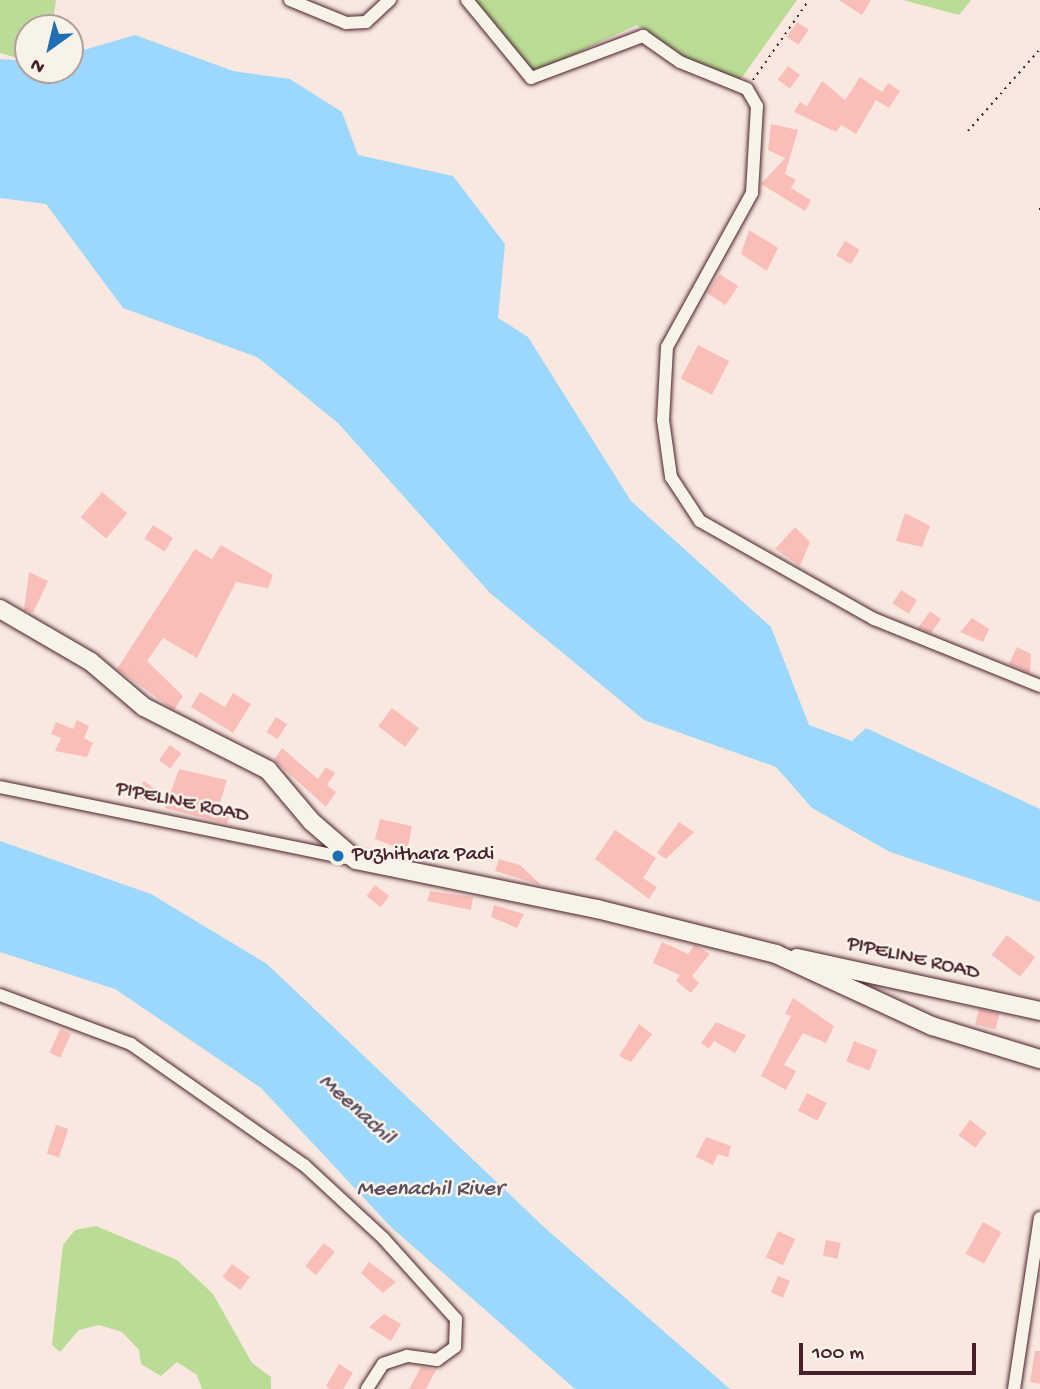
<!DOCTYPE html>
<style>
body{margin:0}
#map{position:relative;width:1040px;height:1389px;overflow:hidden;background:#f8e8df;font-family:"Gochi Hand",sans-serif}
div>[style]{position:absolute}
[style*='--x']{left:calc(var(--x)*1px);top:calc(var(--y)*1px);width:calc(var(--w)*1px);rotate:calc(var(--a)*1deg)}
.green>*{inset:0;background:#bbdc96}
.water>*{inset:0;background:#9cd8fd}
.building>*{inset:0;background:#fabeb9;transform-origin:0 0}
.path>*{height:2px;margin-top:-1px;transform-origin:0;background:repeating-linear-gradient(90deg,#4a1f2b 0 2px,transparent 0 7px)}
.roads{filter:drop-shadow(0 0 2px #4a1f2b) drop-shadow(0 0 2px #4a1f2b)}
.street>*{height:12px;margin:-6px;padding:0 6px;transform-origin:6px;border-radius:6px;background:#f7f3e8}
.secondary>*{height:18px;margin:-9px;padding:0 9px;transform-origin:9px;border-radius:9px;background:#f7f3e8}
.dots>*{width:19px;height:19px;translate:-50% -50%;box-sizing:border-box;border:4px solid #f7f3e8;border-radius:50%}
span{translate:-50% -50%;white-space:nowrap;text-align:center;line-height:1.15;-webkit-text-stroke:5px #f7f3e8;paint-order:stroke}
.street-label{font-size:21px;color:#4a1f2b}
.poi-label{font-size:21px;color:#4a1f2b}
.left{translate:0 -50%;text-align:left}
.water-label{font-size:23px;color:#5e4d60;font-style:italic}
.north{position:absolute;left:14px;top:14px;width:70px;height:70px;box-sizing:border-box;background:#f7f3e8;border:2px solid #b29e9c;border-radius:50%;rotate:214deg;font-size:19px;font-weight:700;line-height:28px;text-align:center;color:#4a1f2b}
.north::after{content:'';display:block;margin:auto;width:24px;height:32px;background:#1f6fb2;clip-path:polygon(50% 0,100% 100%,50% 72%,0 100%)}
.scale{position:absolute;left:799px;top:1343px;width:177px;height:32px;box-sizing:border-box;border:4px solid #4a1f2b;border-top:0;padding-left:9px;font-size:21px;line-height:24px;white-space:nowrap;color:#4a1f2b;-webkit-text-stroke:5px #f7f3e8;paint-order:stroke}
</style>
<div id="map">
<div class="green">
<i style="clip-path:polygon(0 0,56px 0,52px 28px,28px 28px,28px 61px,0 53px)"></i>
<i style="clip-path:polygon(473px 0,797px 0,733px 90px,637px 25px,529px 75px)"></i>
<i style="clip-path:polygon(903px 0,971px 0,959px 15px)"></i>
<i style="clip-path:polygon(96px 1226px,177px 1260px,213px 1294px,252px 1363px,271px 1377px,271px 1389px,202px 1389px,197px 1375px,177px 1362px,161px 1376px,141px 1364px,139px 1350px,122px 1332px,99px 1325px,79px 1330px,60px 1352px,52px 1345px,63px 1245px,75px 1230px)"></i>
</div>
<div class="water">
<i style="clip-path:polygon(135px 35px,233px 71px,290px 79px,342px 112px,358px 155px,453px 176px,505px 244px,498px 318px,528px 337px,631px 501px,771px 627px,809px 725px,852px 741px,866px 728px,1040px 809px,1040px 902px,890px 852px,812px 808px,776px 767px,644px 720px,490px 593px,338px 423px,257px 357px,123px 308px,46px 204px,0 198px,0 59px,28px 61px,28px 70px,70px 70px,70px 54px)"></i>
<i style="clip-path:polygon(0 841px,151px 894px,267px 964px,545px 1228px,730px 1389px,575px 1389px,391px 1227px,261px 1088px,115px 989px,0 952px)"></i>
</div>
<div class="building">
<i style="clip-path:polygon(839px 0,871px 0,862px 15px)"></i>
<i style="left:797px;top:22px;width:14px;height:18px;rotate:34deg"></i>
<i style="left:788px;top:66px;width:15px;height:17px;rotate:37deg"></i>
<i style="clip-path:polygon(860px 77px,882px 92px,888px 83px,900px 91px,889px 108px,876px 100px,856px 134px,841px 125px,836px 132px,794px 112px,800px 102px,807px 106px,822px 81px,845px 100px)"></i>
<i style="clip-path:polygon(771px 124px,798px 130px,785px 174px,796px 180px,791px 188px,811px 200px,805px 211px,761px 184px,785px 158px,768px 150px)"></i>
<i style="clip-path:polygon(749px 230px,778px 248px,767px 271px,741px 254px)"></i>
<i style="left:845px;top:241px;width:17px;height:17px;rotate:31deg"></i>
<i style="left:720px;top:274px;width:22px;height:23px;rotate:34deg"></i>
<i style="left:698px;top:345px;width:35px;height:38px;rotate:27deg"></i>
<i style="left:102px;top:492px;width:33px;height:33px;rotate:40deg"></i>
<i style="clip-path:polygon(905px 513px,930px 526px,922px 547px,896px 541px)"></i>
<i style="left:153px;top:525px;width:24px;height:16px;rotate:33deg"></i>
<i style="clip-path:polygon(795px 527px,810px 542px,800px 566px,775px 549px)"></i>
<i style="clip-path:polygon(221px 545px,273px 575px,268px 588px,236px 582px,197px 658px,163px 638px,147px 661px,183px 696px,174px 710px,117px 669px,195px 549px,212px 559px)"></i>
<i style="clip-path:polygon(29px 572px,48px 581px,33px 613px,24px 610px)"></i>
<i style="left:901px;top:590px;width:19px;height:16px;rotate:32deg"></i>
<i style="clip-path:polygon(930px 611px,941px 619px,931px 633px,918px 628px)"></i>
<i style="clip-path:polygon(972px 618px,989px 629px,983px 642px,960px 632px)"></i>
<i style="clip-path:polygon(1017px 647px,1031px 654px,1030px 673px,1009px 664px)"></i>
<i style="clip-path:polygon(200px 692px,225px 707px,233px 693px,251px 704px,233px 733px,191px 707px)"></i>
<i style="left:392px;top:708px;width:34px;height:23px;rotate:37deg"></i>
<i style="left:276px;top:717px;width:13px;height:18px;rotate:32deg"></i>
<i style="clip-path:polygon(77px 720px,89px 726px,84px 738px,93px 743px,87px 757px,55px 751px,61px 738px,51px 734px,56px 722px,73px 729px)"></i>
<i style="left:170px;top:745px;width:14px;height:19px;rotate:36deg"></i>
<i style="clip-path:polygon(282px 748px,318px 779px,326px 767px,335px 773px,327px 785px,336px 792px,326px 807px,274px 760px)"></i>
<i style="clip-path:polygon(179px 769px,227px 780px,219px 806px,231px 809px,227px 824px,165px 808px)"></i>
<i style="left:144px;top:781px;width:14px;height:16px;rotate:36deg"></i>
<i style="clip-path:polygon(380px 819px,412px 826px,407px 851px,375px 839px)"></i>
<i style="clip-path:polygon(679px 822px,694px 832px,666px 859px,657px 853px)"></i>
<i style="clip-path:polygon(615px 830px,656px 858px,643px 878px,657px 887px,649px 899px,595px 859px)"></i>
<i style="clip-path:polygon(499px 859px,520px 865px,541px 885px,495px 871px)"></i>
<i style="left:375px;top:885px;width:18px;height:14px;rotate:38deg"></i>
<i style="clip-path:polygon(430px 891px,473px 897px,471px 910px,427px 901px)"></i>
<i style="clip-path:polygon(494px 905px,524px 914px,517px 928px,491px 917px)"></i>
<i style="left:1007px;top:935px;width:36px;height:25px;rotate:38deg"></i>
<i style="clip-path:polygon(662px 942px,688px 954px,695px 945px,710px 954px,692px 976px,699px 983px,691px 993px,676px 981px,680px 975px,653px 963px)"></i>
<i style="clip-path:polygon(793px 998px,834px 1026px,826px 1043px,803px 1033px,784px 1065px,796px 1071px,786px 1090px,761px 1076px,791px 1016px,785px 1014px)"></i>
<i style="left:979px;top:1009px;width:21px;height:16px;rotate:14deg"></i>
<i style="clip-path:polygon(716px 1022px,746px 1035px,735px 1053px,714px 1041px,709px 1049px,701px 1043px)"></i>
<i style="clip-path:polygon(639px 1024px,652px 1034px,631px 1062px,619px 1056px)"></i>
<i style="left:60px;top:1029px;width:12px;height:26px;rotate:24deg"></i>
<i style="left:854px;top:1041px;width:25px;height:22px;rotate:21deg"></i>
<i style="left:807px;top:1093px;width:22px;height:20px;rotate:27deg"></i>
<i style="left:970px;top:1120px;width:21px;height:19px;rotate:37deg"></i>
<i style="left:56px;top:1125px;width:13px;height:30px;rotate:18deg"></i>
<i style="clip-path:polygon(706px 1137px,731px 1146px,728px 1157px,718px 1154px,713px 1165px,696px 1157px)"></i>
<i style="left:983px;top:1222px;width:21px;height:36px;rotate:29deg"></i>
<i style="left:778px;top:1231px;width:19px;height:29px;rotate:25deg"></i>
<i style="left:826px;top:1240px;width:15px;height:16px;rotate:11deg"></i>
<i style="left:324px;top:1243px;width:14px;height:30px;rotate:39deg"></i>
<i style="clip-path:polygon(369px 1262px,396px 1282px,383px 1293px,361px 1273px)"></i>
<i style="left:232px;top:1264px;width:22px;height:16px;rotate:36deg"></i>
<i style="left:778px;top:1276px;width:13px;height:18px;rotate:23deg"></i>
<i style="clip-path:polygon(384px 1314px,401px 1324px,391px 1341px,369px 1327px)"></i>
<i style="clip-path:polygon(1035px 1351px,1040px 1351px,1040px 1384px,1030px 1382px)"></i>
<i style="clip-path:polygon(339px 1364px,353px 1373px,343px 1389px,330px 1389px,326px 1386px)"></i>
<i style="clip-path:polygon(421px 1367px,436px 1370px,426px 1389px,409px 1389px)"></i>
</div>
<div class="path">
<i style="--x:753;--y:80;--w:98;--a:-55"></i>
<i style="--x:968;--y:131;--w:109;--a:-48.7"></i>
<i style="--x:1040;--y:208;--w:3;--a:90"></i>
</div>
<div class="roads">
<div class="street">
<i style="--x:290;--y:0;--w:61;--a:22.3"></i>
<i style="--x:346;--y:23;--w:20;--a:-3"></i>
<i style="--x:366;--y:22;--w:33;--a:-43"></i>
<i style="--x:467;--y:0;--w:101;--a:50.6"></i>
<i style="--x:531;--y:78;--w:120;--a:-20.6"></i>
<i style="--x:643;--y:36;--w:45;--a:35.1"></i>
<i style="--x:680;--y:62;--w:72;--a:21.9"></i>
<i style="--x:747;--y:89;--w:20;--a:60"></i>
<i style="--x:757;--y:106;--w:87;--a:93.3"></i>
<i style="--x:752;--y:193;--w:176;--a:118.9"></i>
<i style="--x:667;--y:347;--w:73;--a:93.1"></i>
<i style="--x:663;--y:420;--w:58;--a:82"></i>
<i style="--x:671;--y:477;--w:53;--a:56.6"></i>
<i style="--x:700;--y:521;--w:200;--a:29.4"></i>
<i style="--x:874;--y:619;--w:179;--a:22"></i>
<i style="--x:0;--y:787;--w:363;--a:11.6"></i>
<i style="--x:0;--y:995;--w:140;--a:20.5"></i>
<i style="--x:131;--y:1044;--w:211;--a:35"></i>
<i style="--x:304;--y:1165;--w:108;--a:42.7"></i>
<i style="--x:383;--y:1238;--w:109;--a:48"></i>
<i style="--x:456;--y:1319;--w:28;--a:92"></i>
<i style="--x:455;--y:1347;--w:22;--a:144"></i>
<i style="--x:437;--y:1360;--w:30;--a:-172"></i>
<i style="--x:407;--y:1356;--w:25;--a:162"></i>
<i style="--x:383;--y:1364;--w:30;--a:123"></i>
<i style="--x:1014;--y:1389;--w:173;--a:-81.4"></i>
</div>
<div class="secondary">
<i style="--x:0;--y:609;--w:105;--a:30.2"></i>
<i style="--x:91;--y:662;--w:70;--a:40.3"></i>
<i style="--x:144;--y:707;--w:139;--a:26.9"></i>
<i style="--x:268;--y:770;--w:68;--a:49.8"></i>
<i style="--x:312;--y:822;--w:58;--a:40.8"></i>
<i style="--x:356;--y:860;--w:246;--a:11.5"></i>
<i style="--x:597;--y:909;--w:185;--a:14.1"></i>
<i style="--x:776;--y:954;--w:172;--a:24.8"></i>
<i style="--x:932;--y:1026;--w:113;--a:17"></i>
<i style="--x:797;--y:958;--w:249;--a:12.3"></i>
</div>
</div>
<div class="dots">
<i style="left:338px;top:856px;background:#1f6fb2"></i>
</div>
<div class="street-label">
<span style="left:182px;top:804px;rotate:12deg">PIPELINE ROAD</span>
<span style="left:913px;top:960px;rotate:13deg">PIPELINE ROAD</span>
</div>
<div class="poi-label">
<span class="left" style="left:352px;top:856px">Puzhithara Padi</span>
</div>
<div class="water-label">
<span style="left:356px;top:1110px;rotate:42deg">Meenachil</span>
<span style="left:430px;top:1190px">Meenachil River</span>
</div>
<div class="north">N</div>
<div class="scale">100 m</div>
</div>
